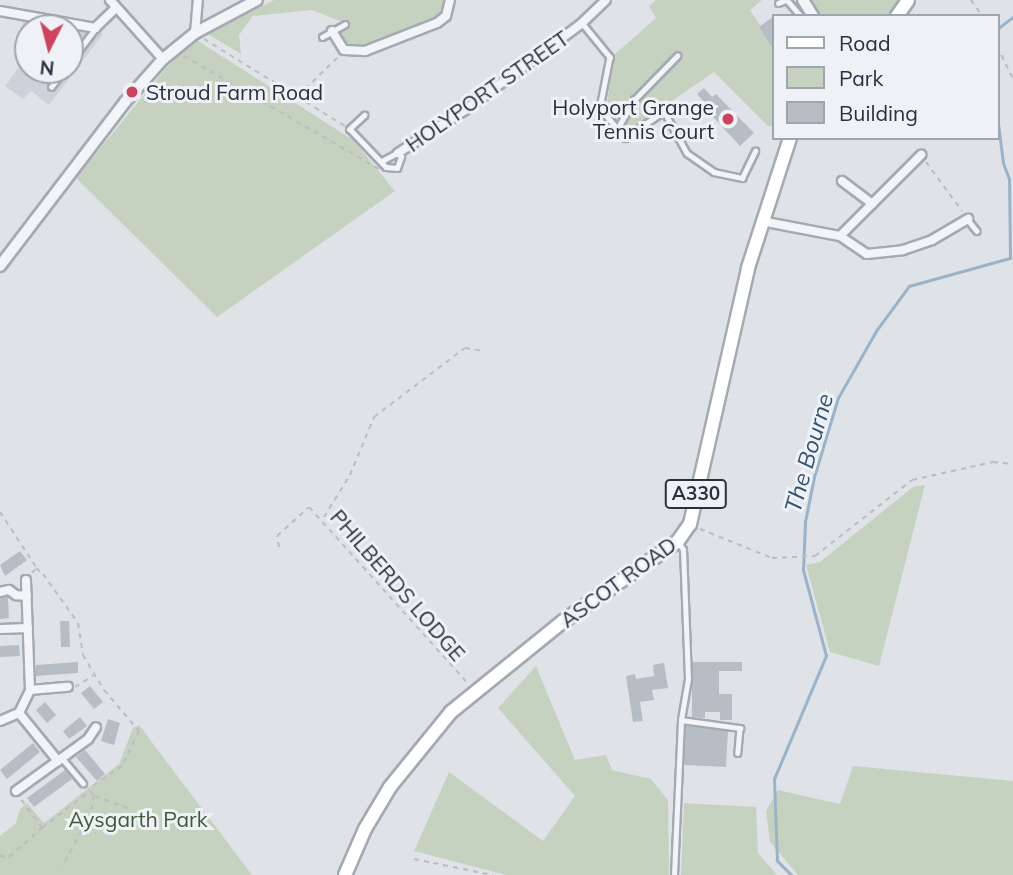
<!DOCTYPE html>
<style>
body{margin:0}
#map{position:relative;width:1013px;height:875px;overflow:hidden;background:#dfe3e8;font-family:Mulish,sans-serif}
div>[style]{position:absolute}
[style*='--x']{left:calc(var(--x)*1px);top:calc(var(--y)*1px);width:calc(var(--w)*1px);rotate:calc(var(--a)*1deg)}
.built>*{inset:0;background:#cdd2da}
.green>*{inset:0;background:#c6d2c0}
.stream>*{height:2.5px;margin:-1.25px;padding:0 1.25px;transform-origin:1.25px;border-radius:1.25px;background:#9ab3c8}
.building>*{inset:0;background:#b6bdc5}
.path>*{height:2px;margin-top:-1px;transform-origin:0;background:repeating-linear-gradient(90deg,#b9bec3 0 5px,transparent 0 10px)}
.roads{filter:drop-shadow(2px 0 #a4aab2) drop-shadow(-2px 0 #a4aab2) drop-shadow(0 2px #a4aab2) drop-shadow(0 -2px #a4aab2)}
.service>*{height:4.5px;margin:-2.25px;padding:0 2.25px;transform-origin:2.25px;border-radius:2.25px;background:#f2f4f7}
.minor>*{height:8px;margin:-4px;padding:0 4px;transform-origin:4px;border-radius:4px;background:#f2f4f7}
.tertiary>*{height:10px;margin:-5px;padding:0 5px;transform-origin:5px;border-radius:5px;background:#f2f4f7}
.primary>*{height:12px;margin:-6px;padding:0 6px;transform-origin:6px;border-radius:6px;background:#fff}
.dots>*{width:19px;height:19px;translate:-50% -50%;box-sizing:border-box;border:4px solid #eef2f6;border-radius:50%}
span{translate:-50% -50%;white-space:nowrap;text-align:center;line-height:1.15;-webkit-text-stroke:6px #eef2f6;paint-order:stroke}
.shield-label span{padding:2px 5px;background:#eef2f6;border:2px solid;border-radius:5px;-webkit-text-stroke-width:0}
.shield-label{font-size:19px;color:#28323f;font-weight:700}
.street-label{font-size:21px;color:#28323f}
.poi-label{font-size:21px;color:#28323f}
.left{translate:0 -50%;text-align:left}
.right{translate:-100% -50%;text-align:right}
.park-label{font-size:21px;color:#3e5b35}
.water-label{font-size:23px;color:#325273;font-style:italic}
.legend{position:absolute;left:772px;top:14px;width:228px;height:126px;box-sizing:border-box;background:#eef2f6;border:2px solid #9fa5ad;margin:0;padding:9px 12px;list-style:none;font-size:21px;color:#28323f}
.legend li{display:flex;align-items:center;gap:14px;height:35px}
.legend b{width:35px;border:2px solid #9fa5ad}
.north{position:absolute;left:14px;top:14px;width:70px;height:70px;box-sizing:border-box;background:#eef2f6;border:2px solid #9fa5ad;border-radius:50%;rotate:186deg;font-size:19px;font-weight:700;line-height:28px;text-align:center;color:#28323f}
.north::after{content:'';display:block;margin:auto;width:24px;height:32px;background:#cd445f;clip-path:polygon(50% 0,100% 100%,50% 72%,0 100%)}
</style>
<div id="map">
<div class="built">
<div style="clip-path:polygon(23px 20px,68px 28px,28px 28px,28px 70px,70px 70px,70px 28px,103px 34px,49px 105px,31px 91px,23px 99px,5px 86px,20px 66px)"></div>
</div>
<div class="green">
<div style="clip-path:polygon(274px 0,450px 0,446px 16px,365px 51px,344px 50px,332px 31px,345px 23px,312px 10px,253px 16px,239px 35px,241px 54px,208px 34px)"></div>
<div style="clip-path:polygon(656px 0,762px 0,750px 10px,773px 44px,773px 126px,768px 126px,714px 72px,626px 133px,606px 109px,614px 55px,656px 18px,649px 6px)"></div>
<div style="clip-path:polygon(808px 0,901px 0,891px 16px,817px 16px)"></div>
<div style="clip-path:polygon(195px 39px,353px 140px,395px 191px,217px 317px,76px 178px,166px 68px)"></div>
<div style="clip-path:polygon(925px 485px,879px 666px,830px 652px,806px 565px,820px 562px,913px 487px)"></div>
<div style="clip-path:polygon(536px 666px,575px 760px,606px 755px,612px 770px,651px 779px,668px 800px,669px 875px,506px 875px,414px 851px,449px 772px,543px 841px,575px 796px,498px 708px)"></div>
<div style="clip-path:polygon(139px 725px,252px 875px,0 875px,0 836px,16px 823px,20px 809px,27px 803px,44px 823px,119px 764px,133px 728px)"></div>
<div style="clip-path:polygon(853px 766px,1013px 781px,1013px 875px,798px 875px,770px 842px,766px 811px,778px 790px,840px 804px)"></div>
<div style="clip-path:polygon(684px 803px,756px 807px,758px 853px,777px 875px,681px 875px)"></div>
</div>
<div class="stream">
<div style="--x:997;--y:29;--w:20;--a:-37"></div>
<div style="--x:791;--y:875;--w:20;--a:-135"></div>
<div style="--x:777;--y:861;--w:82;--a:-92.1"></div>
<div style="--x:774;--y:779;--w:134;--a:-67.1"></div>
<div style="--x:826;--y:656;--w:89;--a:-105"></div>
<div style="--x:803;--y:570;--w:48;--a:-87.6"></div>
<div style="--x:805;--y:522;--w:46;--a:-78.7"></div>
<div style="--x:814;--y:477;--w:83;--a:-73.1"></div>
<div style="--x:838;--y:398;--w:77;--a:-60.4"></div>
<div style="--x:876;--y:331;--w:56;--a:-53.7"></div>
<div style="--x:909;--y:286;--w:105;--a:-15.5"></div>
<div style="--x:1010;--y:258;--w:79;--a:-90.7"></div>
<div style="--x:1009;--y:179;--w:17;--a:-111"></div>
<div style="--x:1003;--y:163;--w:47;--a:-97.3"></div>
</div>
<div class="building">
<div style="clip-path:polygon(773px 17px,773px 49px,759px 27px)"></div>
<div style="clip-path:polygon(704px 88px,712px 97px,716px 94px,754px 133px,740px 146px,702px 105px,704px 102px,697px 94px)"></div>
<div style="clip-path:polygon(20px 551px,27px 560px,5px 576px,0 565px)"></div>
<div style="clip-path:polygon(8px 597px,9px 618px,0 619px,0 598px)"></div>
<div style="clip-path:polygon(60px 621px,69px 621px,70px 647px,61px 647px)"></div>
<div style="clip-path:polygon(19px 645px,20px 656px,0 657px,0 646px)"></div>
<div style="clip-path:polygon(78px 662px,78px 673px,36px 676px,36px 665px)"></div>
<div style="clip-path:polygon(692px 662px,742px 662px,742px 671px,719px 671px,719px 694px,732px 694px,732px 720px,720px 720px,720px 712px,705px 712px,705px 718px,692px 717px)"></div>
<div style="clip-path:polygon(664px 663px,668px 688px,652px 690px,654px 700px,640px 702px,643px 721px,633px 722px,626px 676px,635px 674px,636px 679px,654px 676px,653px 665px)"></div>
<div style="clip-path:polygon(90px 686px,103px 702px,94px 709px,81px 693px)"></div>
<div style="clip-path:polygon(45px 702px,56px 715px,47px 723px,36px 710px)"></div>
<div style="clip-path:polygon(80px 717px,87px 726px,69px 739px,63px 731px)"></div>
<div style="clip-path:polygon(108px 719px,120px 723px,114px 745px,101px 741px)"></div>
<div style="clip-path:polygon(686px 726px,728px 731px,726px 767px,684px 765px)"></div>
<div style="clip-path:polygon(33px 743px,40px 752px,7px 779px,0 770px)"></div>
<div style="clip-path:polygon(85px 750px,105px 774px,97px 781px,76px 757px)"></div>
<div style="clip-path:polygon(65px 770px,72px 779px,34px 807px,27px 798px)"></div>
</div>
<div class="path">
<div style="--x:971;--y:0;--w:19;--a:55"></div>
<div style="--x:204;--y:39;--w:166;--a:31.7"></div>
<div style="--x:997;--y:46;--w:37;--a:64"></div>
<div style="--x:184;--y:56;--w:228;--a:30.1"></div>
<div style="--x:298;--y:96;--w:57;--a:-44.3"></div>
<div style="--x:926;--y:162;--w:61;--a:53.7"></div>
<div style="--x:0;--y:512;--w:66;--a:56.8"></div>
<div style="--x:324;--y:517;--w:49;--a:-58.2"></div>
<div style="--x:350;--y:475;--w:63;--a:-67.5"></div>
<div style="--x:374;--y:417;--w:114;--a:-37.2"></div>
<div style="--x:465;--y:348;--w:20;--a:9"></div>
<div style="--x:700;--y:529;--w:78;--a:21.9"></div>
<div style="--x:772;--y:558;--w:43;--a:-2.7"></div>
<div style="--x:815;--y:556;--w:123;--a:-38.1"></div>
<div style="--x:912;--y:480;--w:83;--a:-12.5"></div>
<div style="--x:993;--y:462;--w:20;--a:6"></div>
<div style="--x:279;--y:547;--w:11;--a:-100"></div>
<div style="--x:277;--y:536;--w:43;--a:-42.2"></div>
<div style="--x:309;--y:507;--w:239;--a:48"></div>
<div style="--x:32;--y:573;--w:6;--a:-51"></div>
<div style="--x:36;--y:568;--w:9;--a:41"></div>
<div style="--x:43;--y:574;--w:60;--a:54.5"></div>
<div style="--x:78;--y:623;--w:32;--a:81"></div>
<div style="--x:83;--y:655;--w:41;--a:59"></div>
<div style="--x:104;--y:690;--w:54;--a:49.5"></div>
<div style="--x:139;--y:731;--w:39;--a:116"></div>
<div style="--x:122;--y:766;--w:41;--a:145.9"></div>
<div style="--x:75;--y:687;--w:22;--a:-32"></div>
<div style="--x:95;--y:796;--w:40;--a:20.2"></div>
<div style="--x:42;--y:828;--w:61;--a:-37.6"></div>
<div style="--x:90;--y:791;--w:6;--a:45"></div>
<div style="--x:94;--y:795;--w:18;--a:99"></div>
<div style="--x:91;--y:813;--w:61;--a:118.2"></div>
<div style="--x:0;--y:856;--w:9;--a:6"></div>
<div style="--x:9;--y:857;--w:44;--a:-41.3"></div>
<div style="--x:42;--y:828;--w:37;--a:-126"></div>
<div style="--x:414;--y:859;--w:80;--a:11.6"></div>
</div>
<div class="roads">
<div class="service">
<div style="--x:787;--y:0;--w:20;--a:49"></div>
<div style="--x:778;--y:3;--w:9;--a:-21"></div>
<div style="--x:583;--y:24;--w:43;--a:50.7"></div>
<div style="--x:610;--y:57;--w:52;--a:101.1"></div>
<div style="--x:600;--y:108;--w:39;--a:50"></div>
<div style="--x:625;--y:138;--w:47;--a:-34.7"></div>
<div style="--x:664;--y:111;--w:48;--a:61.3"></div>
<div style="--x:687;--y:153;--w:33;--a:35"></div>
<div style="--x:714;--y:172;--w:29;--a:12"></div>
<div style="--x:742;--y:178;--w:30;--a:-64"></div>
<div style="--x:322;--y:37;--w:26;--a:-29"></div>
<div style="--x:70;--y:62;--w:41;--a:-52.9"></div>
<div style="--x:51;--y:87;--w:21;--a:-53"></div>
<div style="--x:365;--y:115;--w:21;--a:137"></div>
<div style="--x:350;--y:129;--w:52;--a:46.5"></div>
<div style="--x:386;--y:167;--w:11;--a:5"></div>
<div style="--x:397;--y:168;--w:12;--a:-70"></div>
<div style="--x:401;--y:157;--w:5;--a:-127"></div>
<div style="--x:398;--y:153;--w:17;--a:152"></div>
<div style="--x:617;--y:129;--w:34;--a:-60"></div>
<div style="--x:634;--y:100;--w:62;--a:-45.7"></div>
<div style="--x:968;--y:220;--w:14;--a:51"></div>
<div style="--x:681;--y:720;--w:60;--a:7.7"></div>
<div style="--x:740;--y:728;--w:25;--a:95"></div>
<div style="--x:62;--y:758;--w:33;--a:50"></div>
<div style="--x:674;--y:875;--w:155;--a:-87.4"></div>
<div style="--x:681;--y:720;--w:42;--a:-80.3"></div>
<div style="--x:688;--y:679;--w:129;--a:-92.2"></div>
<div style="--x:683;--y:550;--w:9;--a:-122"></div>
</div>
<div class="minor">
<div style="--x:110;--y:0;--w:79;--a:48.1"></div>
<div style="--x:0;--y:11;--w:97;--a:10.1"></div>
<div style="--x:95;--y:28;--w:29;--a:-44"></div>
<div style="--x:332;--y:31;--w:22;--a:58"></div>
<div style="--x:344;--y:50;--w:21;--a:3"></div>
<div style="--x:365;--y:51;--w:77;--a:-21.3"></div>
<div style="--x:437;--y:23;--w:11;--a:-38"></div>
<div style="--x:446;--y:16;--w:16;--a:-76"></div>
<div style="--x:195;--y:33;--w:33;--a:-85"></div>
<div style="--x:398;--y:153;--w:80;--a:-32.7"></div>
<div style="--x:465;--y:110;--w:146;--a:-36.6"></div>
<div style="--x:582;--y:23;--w:33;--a:-44"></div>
<div style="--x:842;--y:181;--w:38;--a:37"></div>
<div style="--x:761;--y:221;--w:80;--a:10.8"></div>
<div style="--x:840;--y:236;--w:32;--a:34"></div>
<div style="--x:867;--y:254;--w:36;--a:-6"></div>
<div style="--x:903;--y:250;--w:31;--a:-19"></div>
<div style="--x:932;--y:240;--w:42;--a:-30.3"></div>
<div style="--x:840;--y:236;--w:115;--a:-45"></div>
<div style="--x:0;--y:592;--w:9;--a:-13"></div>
<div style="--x:9;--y:590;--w:9;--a:36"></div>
<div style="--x:16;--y:595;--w:11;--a:5"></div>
<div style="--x:0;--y:629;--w:28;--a:-2"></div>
<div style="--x:30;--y:690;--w:38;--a:-5"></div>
<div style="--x:19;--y:713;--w:62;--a:50.9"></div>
<div style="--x:0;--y:721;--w:21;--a:-23"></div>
<div style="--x:19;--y:713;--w:25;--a:-64"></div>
<div style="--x:30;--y:690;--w:110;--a:-92.1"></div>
<div style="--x:16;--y:791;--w:89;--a:-35.8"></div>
<div style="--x:88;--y:739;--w:14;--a:-56"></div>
</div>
<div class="tertiary">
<div style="--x:803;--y:0;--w:19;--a:58"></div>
<div style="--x:0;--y:266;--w:206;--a:-52.7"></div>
<div style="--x:125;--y:102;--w:57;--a:-48.5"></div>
<div style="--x:163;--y:59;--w:41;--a:-39.1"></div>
<div style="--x:195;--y:33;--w:70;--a:-28"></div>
</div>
<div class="primary">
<div style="--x:897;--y:16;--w:19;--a:-55"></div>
<div style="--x:345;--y:875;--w:50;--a:-66.5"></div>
<div style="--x:365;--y:829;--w:49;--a:-59.2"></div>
<div style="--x:390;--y:787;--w:97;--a:-50.9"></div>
<div style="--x:451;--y:712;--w:143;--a:-39"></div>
<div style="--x:562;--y:622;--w:141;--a:-34.9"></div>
<div style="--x:678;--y:541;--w:21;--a:-55"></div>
<div style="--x:690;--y:524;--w:262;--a:-77.2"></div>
<div style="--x:748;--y:268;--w:137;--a:-72.1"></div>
</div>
</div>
<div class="dots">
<div style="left:132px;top:92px;background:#cd445f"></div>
<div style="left:728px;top:119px;background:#cd445f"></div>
</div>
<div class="shield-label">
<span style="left:696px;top:494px">A330</span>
</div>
<div class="street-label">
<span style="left:487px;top:91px;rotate:-35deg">HOLYPORT STREET</span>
<span style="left:618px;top:582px;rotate:-36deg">ASCOT ROAD</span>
<span style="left:398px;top:585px;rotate:49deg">PHILBERDS LODGE</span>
</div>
<div class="poi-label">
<span class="left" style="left:146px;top:92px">Stroud Farm Road</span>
<span class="right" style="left:714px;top:119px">Holyport Grange<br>Tennis Court</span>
</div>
<div class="park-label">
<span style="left:138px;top:819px">Aysgarth Park</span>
</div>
<div class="water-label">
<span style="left:809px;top:453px;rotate:-74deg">The Bourne</span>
</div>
<ul class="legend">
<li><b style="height:9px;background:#fff"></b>Road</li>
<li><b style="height:19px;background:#c6d2c0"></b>Park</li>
<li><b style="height:19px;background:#b6bdc5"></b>Building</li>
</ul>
<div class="north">N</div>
</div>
